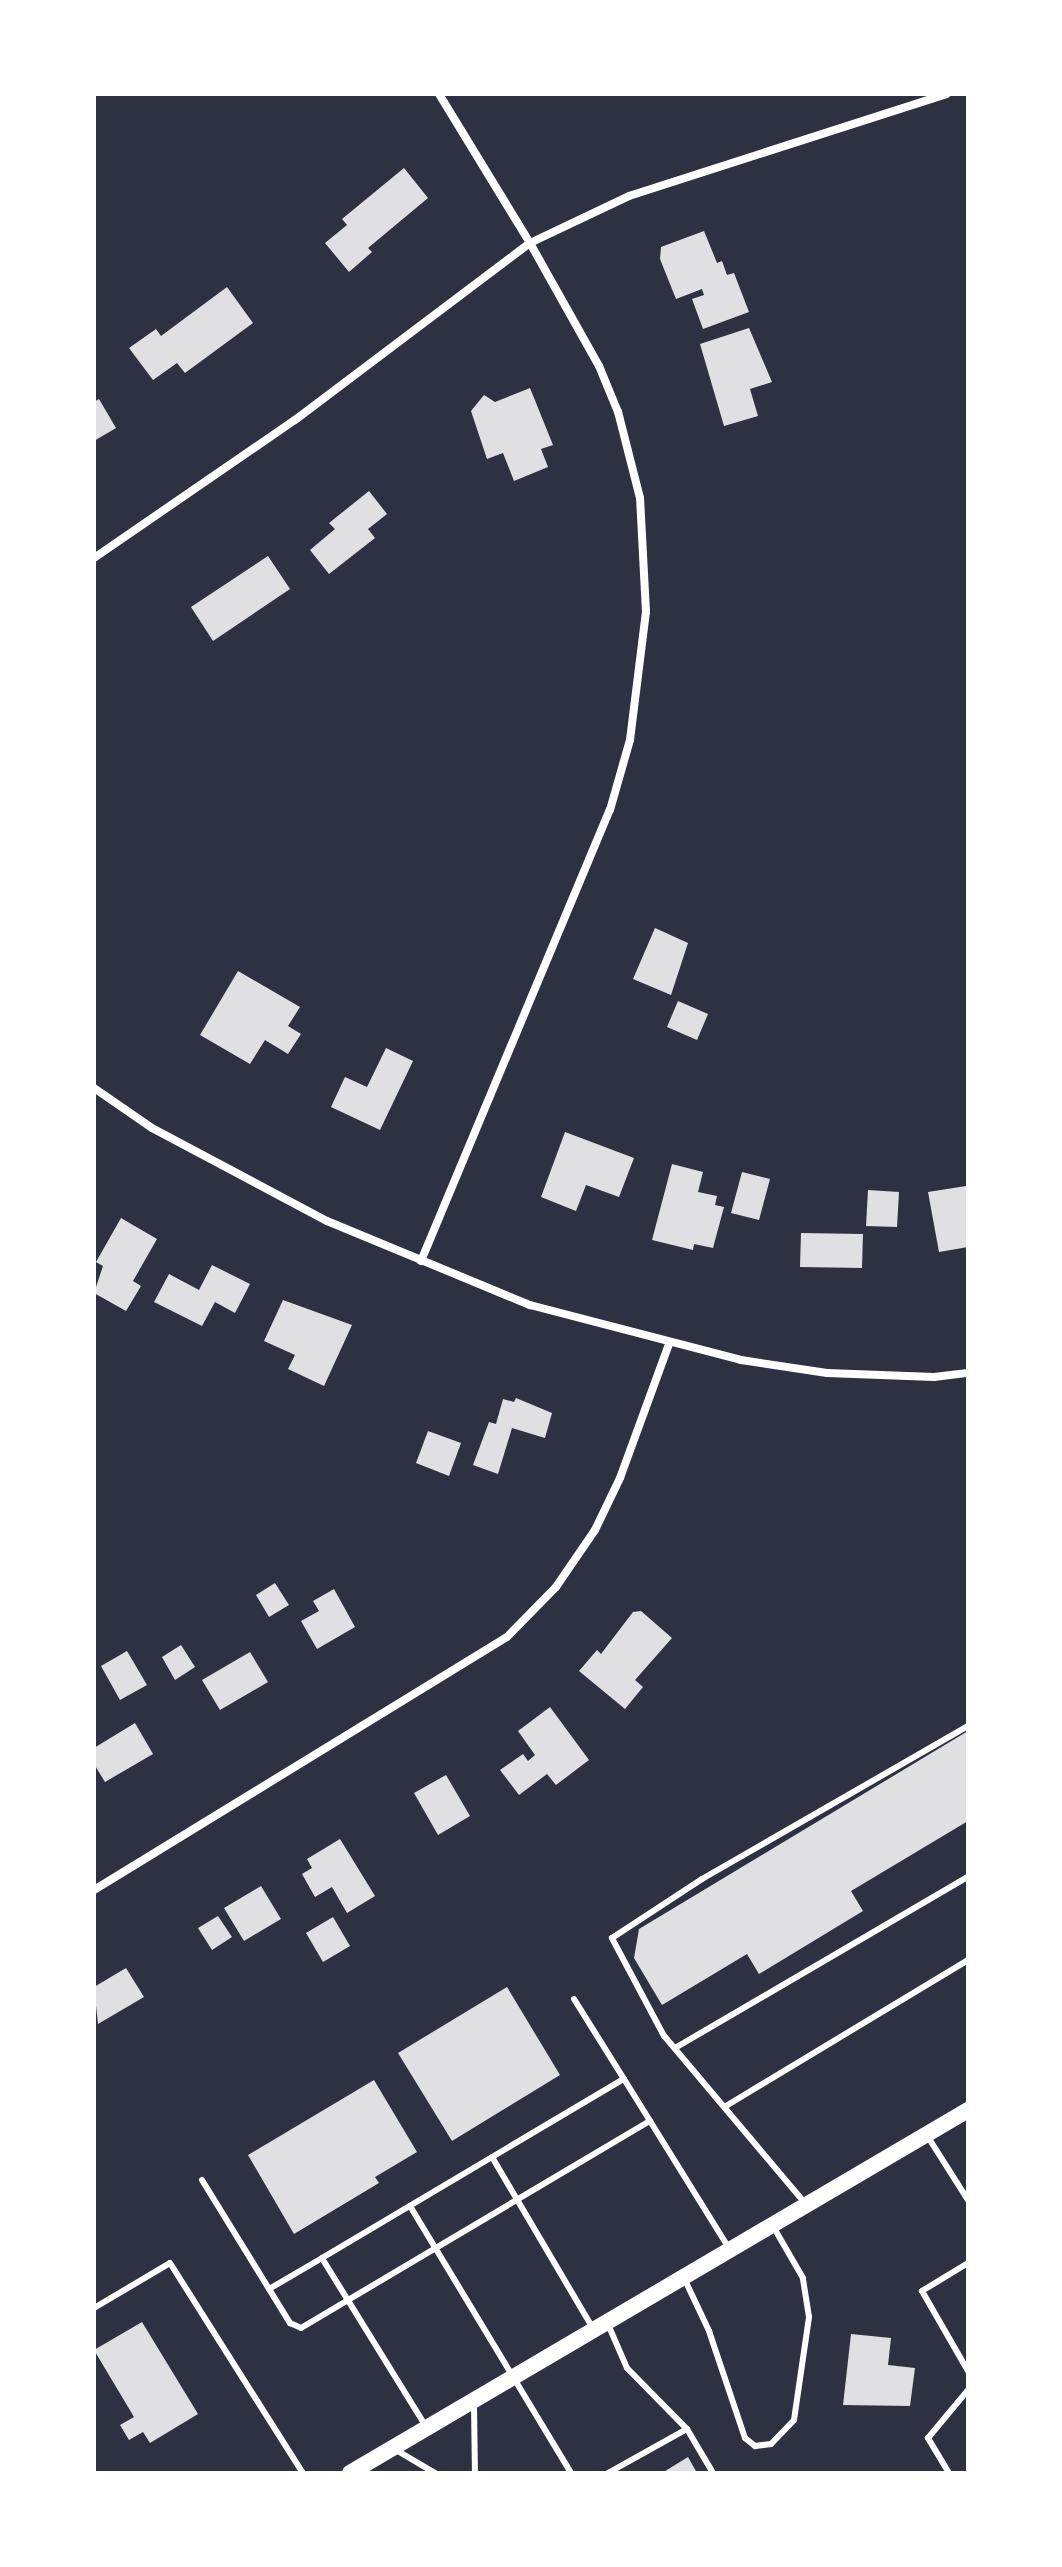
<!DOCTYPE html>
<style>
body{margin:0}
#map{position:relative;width:1062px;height:2567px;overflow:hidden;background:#2d3142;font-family:"Varela Round",sans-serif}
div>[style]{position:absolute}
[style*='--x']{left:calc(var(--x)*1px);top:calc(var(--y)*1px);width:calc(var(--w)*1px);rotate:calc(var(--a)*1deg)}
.building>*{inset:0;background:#e0e0e3}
.service>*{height:6px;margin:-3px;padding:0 3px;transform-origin:3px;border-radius:3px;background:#fff}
.minor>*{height:8px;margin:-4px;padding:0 4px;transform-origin:4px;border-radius:4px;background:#fff}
.secondary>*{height:16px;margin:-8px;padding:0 8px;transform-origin:8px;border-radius:8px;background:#fff}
span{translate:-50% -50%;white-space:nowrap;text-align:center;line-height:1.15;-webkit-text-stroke:6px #fff;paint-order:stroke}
.frame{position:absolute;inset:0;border:96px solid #fff;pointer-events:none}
</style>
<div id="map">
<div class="building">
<div style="clip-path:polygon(404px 168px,428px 198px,368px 248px,372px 252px,349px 272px,325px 243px,347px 225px,342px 219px)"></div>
<div style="clip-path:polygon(704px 231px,717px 263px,722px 261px,727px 275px,734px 273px,749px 312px,703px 329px,692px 299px,704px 295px,702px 289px,676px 299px,660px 259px,661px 247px)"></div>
<div style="clip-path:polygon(227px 287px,253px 323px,185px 373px,177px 363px,153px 380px,129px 348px,156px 329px,161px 336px)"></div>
<div style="clip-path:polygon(749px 328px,772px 382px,750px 389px,758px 416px,724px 426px,700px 344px)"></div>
<div style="clip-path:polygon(530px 388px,553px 445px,541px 449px,548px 467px,514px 481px,503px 453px,487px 459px,471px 411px,484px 395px,495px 402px)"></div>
<div style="clip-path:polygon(99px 399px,116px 428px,94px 441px,94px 402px)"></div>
<div style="clip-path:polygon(369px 491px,387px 514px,368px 529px,375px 538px,329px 574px,310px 550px,335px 529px,329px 523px)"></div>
<div style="clip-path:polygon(268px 556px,290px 589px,213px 641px,191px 607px)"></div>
<div style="clip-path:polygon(655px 928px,688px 943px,671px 995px,633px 979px)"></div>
<div style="clip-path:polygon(238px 971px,300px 1007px,288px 1026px,301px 1034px,288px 1054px,265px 1040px,250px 1064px,200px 1035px)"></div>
<div style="clip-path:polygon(678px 1001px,708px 1014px,697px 1040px,667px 1027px)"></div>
<div style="clip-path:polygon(386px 1048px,413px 1061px,380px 1130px,331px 1107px,345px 1077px,367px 1087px)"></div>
<div style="clip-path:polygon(565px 1132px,634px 1158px,619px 1197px,586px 1185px,576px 1211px,541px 1197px)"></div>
<div style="clip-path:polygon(672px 1164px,703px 1172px,698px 1192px,717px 1196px,715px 1205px,724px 1207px,713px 1248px,694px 1244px,693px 1250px,652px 1240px)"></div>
<div style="clip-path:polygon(742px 1172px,770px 1179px,759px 1220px,731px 1213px)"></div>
<div style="clip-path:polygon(966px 1186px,968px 1247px,939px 1252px,928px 1192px)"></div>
<div style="clip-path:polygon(868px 1190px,899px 1192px,897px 1227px,866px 1226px)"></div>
<div style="clip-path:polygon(121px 1218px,157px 1239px,133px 1281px,141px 1286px,126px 1311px,94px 1293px,103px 1266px,96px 1262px)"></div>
<div style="clip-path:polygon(801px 1233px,863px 1234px,862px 1268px,800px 1267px)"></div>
<div style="clip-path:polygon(212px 1265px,250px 1284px,235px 1313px,215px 1302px,202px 1326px,154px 1302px,169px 1274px,199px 1290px)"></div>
<div style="clip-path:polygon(283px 1300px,352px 1325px,324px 1386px,288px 1369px,295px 1355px,264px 1341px)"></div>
<div style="clip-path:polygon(516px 1398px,552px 1413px,545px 1438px,512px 1428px,498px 1474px,473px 1465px,489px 1422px,496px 1424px,503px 1399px,514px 1402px)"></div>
<div style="clip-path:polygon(428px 1431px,461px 1443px,449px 1476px,416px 1463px)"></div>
<div style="clip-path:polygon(275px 1583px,289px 1605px,269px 1617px,256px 1595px)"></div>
<div style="clip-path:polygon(334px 1589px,355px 1627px,317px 1649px,301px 1621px,319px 1611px,313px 1601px)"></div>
<div style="clip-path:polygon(641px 1611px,672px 1638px,635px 1680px,643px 1687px,625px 1709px,579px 1671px,597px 1650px,601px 1654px,633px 1612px)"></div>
<div style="clip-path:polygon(181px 1645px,195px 1667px,175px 1680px,162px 1657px)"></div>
<div style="clip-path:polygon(127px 1651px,147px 1685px,120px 1700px,101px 1666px)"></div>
<div style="clip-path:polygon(250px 1652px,268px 1682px,220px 1710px,202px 1680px)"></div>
<div style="clip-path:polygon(550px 1707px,589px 1760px,556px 1785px,547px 1774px,519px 1795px,500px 1770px,523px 1754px,528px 1761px,535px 1755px,518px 1731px)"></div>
<div style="clip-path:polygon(135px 1723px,153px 1754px,105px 1782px,94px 1764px,94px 1748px)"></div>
<div style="clip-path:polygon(968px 1731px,968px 1821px,851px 1891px,863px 1911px,759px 1974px,747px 1954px,662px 2005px,634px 1958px,639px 1929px)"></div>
<div style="clip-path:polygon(446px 1775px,470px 1816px,438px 1835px,414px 1793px)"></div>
<div style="clip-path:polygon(340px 1839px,375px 1896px,347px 1913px,332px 1887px,315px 1897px,302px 1874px,312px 1868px,307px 1859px)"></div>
<div style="clip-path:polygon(261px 1886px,281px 1919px,244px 1941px,224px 1908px)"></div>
<div style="clip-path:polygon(218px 1916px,232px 1937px,212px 1950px,198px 1928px)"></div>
<div style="clip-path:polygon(333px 1917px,350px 1946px,323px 1962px,306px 1933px)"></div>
<div style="clip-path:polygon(126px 1968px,144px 1997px,98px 2024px,94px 1987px)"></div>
<div style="clip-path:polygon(507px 1987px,560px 2075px,452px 2141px,398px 2053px)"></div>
<div style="clip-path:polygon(374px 2080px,417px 2152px,375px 2177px,379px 2183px,294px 2234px,248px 2155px)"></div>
<div style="clip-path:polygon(142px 2322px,198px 2414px,150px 2443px,143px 2432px,129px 2440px,120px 2425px,134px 2417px,94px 2350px)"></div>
<div style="clip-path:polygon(851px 2334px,891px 2338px,888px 2365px,915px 2368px,910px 2406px,843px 2405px)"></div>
<div style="clip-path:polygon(688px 2457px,697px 2473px,662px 2473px)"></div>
</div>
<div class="service">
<div style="--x:574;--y:1999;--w:94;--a:58"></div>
<div style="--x:675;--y:2048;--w:339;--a:-30.3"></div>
<div style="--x:726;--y:2106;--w:283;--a:-31.1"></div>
<div style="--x:928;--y:2137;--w:75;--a:57.6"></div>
<div style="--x:492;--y:2157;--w:197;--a:59.5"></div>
<div style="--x:202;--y:2180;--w:168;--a:58.4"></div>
<div style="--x:290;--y:2323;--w:12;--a:24"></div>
<div style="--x:301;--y:2328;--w:406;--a:-30.7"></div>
<div style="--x:804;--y:2202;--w:217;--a:-130.1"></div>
<div style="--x:664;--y:2036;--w:111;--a:-118"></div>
<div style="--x:612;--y:1938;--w:108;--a:-33.2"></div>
<div style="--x:702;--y:1879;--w:307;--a:-29.9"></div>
<div style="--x:410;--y:2206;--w:312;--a:58.9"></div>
<div style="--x:968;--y:2263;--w:54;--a:148.7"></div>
<div style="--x:922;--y:2291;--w:92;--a:60.1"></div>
<div style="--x:684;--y:2278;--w:59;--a:64.7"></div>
<div style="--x:709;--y:2331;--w:113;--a:71.4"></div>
<div style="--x:745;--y:2438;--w:13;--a:39"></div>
<div style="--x:755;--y:2446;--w:16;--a:-7"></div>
<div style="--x:771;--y:2444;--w:33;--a:-46"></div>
<div style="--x:794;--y:2420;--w:104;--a:-81.7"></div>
<div style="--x:809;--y:2317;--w:39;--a:-99"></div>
<div style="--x:803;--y:2278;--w:58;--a:-120.1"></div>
<div style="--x:269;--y:2289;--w:61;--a:-30.3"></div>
<div style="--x:94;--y:2308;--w:88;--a:-30.6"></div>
<div style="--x:170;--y:2263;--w:249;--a:57.7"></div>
<div style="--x:607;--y:2322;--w:50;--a:66.5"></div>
<div style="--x:627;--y:2368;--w:86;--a:45.5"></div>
<div style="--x:687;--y:2429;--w:51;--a:59.4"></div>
<div style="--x:474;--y:2405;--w:68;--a:89.2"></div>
<div style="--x:425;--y:2425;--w:196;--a:-121.7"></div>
<div style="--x:322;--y:2258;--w:351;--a:-30.7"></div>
<div style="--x:624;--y:2079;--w:198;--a:58.2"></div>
<div style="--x:396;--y:2450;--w:45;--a:30.5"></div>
<div style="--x:608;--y:2473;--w:90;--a:-29.1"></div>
<div style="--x:949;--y:2473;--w:41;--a:-121"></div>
<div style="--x:928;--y:2438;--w:62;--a:-50.2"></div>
</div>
<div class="minor">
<div style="--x:94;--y:558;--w:244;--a:-34.5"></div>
<div style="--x:295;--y:420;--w:294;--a:-37"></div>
<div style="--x:530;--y:243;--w:110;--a:-25.4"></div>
<div style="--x:629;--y:196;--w:334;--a:-17.8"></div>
<div style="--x:94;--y:1088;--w:70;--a:34.6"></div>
<div style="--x:152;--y:1128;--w:198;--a:28"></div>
<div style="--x:327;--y:1221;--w:220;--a:22.5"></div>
<div style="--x:530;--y:1305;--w:218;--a:14.6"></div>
<div style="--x:741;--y:1360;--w:87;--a:8.6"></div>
<div style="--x:827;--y:1373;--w:107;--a:2.1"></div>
<div style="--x:934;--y:1377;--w:34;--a:-7"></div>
<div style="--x:421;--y:1261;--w:489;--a:-67.3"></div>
<div style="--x:610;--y:810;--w:73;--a:-74.1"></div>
<div style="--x:630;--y:740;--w:129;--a:-82.9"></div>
<div style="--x:646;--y:612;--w:114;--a:-93"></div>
<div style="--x:640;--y:498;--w:89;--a:-104.3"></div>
<div style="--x:618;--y:412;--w:50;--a:-112.4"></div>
<div style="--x:599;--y:366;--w:141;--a:-119.3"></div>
<div style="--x:530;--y:243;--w:175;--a:-121.4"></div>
<div style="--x:94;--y:1890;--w:484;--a:-31.5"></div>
<div style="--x:507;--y:1637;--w:70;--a:-45.6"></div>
<div style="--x:556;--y:1587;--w:69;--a:-55.6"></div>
<div style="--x:595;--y:1530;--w:58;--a:-64.3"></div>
<div style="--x:620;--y:1478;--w:143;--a:-69.9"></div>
</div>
<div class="secondary">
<div style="--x:350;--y:2473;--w:717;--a:-30.43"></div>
</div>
<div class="frame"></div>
</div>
